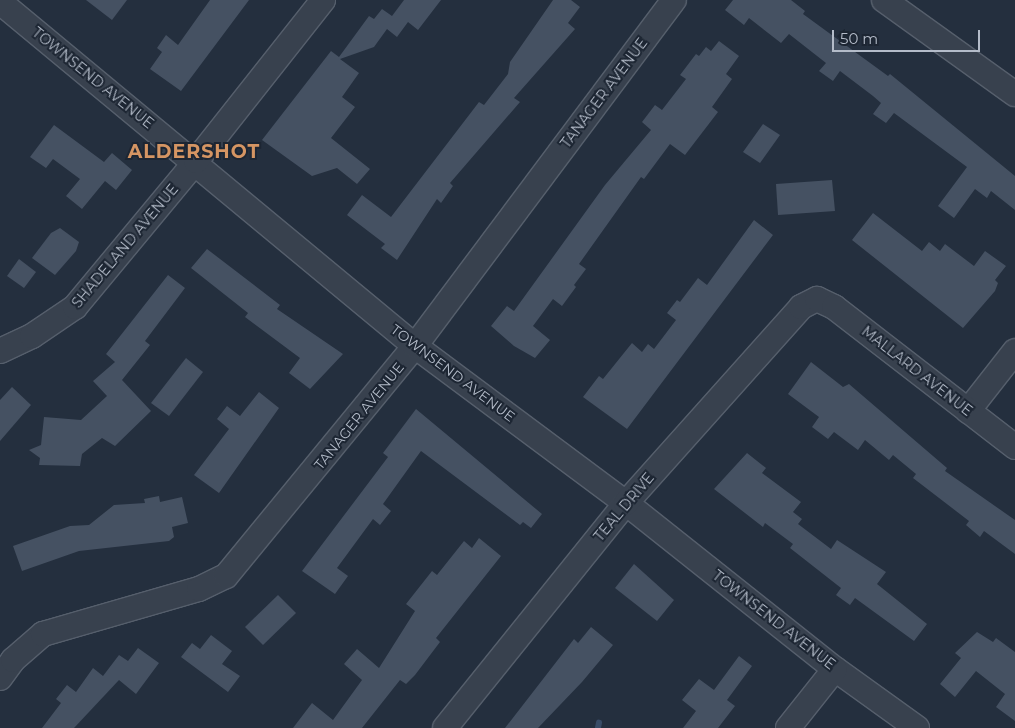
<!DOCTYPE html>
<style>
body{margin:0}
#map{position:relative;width:1015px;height:728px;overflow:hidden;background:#242f3e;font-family:Montserrat,sans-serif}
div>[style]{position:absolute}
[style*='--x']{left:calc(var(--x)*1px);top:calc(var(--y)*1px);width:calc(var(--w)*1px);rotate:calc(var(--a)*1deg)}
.stream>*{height:5.5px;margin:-2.75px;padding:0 2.75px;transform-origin:2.75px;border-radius:2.75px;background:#394c67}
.building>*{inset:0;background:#455162}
.roads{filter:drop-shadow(1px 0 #565f6c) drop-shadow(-1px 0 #565f6c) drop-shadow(0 1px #565f6c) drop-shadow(0 -1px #565f6c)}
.minor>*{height:24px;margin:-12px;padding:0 12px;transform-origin:12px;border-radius:12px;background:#38414e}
span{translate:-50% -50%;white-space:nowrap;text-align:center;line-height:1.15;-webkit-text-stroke:4px #1d2633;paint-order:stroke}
.street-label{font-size:14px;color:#b4bcc9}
.district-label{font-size:19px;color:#d59563;font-weight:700;letter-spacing:1px}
.scale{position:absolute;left:832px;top:30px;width:148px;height:22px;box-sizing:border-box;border:2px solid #b4bcc9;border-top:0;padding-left:6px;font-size:15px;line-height:18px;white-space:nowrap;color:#b4bcc9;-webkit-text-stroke:4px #1d2633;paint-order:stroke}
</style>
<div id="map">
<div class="stream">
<div style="--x:598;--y:728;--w:5;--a:-79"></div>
</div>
<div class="building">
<div style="clip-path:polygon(86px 0,127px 0,112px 20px)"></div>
<div style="clip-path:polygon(210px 0,249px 0,181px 91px,150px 69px,162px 52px,157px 48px,166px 35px,178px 45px)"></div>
<div style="clip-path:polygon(404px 0,441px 0,418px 30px,408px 22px,397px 37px,387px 29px,374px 47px,340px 59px,359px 73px,342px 97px,355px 107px,331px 138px,370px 169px,357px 184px,337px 168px,312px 176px,262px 140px,331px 51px,339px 57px,369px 16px,374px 19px,382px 9px,392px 16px)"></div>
<div style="clip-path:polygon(553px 0,571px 0,580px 7px,568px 23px,575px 29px,514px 98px,520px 102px,450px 183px,453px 186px,441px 203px,437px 199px,397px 260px,381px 248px,385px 244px,347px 215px,362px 195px,391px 217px,479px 102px,484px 105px,508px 74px,510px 62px)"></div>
<div style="clip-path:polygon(733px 0,791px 0,805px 11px,803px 14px,888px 76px,890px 74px,1015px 176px,1015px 210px,991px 191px,987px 198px,975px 189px,954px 218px,938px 206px,967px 167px,894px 113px,886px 123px,873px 114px,881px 103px,873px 96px,840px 71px,833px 81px,819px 71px,826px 63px,789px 34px,781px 43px,749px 18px,744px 25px,725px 10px)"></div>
<div style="clip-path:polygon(719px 41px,739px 56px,726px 74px,732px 79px,712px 107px,718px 112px,685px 155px,670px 144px,644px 179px,641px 177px,579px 264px,586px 269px,574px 285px,576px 287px,562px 306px,553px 299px,533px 326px,550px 340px,535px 358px,514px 346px,491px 326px,507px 306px,514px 311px,605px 185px,651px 130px,642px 122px,655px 105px,662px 110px,686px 79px,680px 75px,696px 54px,699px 56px,706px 47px,711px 51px)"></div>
<div style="clip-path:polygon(763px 124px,780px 135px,760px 163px,743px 152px)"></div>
<div style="clip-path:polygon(54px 125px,104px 162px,112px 153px,132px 170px,116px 190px,105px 181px,82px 209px,66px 196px,80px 179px,53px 159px,46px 168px,30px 157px)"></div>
<div style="clip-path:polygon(832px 180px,835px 211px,778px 215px,776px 184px)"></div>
<div style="clip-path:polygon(873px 213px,922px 251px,929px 242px,940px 251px,945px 244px,974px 266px,985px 251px,1006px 266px,995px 280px,998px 283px,995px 291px,963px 328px,852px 240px)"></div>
<div style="clip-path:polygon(754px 220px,773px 235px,627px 429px,583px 397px,599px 376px,603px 379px,632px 343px,642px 352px,648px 344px,654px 349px,676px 320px,667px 313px,677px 300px,680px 302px,698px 278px,707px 285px)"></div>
<div style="clip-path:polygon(60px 228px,79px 242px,76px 251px,55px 275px,32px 258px,51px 233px)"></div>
<div style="clip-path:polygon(207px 249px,280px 305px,277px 309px,343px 354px,310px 389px,289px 373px,300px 358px,245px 317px,248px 313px,191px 268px)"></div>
<div style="clip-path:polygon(19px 259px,36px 272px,24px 288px,7px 276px)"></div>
<div style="clip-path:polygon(168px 275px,185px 288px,145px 341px,150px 345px,122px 380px,151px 411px,115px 446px,102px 438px,82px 454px,80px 466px,39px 465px,40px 458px,29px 450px,41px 445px,44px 417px,81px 420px,107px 396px,93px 381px,115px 362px,106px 354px)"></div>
<div style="clip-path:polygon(186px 358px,203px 372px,169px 416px,151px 403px)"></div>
<div style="clip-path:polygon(811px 362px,843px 387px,849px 384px,947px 468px,945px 471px,1015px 520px,1015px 554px,984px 531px,980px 537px,966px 525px,969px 521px,913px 478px,916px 474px,893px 455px,889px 460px,865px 440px,858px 450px,834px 432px,828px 439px,812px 427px,819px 417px,788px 394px)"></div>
<div style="clip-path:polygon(12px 387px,31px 405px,0 441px,0 400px)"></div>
<div style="clip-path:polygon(259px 392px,279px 408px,219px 493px,194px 475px,229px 429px,217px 419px,227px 406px,240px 416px)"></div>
<div style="clip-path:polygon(416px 409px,542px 514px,531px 528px,523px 522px,520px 525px,421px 451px,383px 504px,391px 511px,380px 525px,373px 519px,337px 568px,348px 576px,335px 594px,302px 571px,388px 457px,383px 453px)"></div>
<div style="clip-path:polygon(747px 453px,766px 468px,762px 473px,801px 502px,793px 512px,802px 519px,798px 524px,831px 549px,837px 540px,886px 572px,877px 584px,927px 624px,914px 641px,855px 598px,850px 605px,836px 595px,841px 588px,790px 548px,793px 544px,765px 523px,763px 527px,714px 489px)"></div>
<div style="clip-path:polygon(159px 496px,160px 502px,182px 497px,188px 523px,172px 527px,174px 537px,169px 541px,79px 551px,22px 571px,13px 546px,70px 526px,89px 525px,114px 505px,145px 503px,144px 499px)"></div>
<div style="clip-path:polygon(479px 538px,501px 556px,436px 638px,440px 642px,415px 675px,406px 684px,400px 680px,362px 728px,293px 728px,312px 703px,333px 720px,362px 680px,344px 664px,357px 649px,379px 668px,415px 611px,406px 604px,432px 571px,437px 575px,464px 541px,472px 548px)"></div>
<div style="clip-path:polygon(634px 564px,674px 600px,657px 621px,615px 588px)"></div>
<div style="clip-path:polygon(278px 595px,296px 613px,263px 645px,245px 627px)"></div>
<div style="clip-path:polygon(591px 627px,613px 645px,582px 682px,538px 728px,505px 728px,574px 639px,578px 643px)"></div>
<div style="clip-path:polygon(977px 632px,993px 642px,996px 638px,1015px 652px,1015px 721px,996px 707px,1005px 694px,976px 671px,955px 697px,940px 684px,961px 658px,955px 653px)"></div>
<div style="clip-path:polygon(211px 635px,232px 651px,222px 664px,240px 676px,228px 692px,181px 657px,192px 643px,200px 649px)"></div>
<div style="clip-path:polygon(138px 648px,159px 663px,136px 694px,119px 680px,74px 728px,42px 728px,61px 703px,56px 699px,67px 685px,76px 692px,93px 668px,103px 676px,119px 655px,128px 661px)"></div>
<div style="clip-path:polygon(739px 656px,752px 666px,727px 700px,735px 706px,718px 728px,683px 728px,696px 711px,682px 700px,699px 679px,714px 690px)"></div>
</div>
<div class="roads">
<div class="minor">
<div style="--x:884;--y:0;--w:161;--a:35.7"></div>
<div style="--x:0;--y:2;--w:539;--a:39.66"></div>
<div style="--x:415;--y:346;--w:263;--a:36.7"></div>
<div style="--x:626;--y:503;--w:267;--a:38.5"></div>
<div style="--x:835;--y:669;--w:101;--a:35.7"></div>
<div style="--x:0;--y:351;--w:35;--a:-25"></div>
<div style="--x:32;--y:336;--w:52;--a:-34"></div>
<div style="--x:75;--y:307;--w:190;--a:-50.3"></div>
<div style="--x:196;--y:161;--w:205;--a:-51.7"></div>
<div style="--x:968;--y:411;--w:76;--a:-51.9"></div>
<div style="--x:0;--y:678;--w:22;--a:-54"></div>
<div style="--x:13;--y:660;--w:40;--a:-41"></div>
<div style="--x:43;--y:634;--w:162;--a:-16.1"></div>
<div style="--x:199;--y:589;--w:30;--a:-26"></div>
<div style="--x:226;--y:576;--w:298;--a:-50.6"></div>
<div style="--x:415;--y:346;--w:432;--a:-53.2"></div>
<div style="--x:445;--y:728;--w:289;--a:-51.2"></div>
<div style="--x:626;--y:503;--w:263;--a:-48.2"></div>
<div style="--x:801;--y:307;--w:18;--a:-27"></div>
<div style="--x:817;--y:299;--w:19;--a:25"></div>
<div style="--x:834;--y:307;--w:229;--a:37.7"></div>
<div style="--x:788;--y:728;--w:75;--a:-51.5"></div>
</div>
</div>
<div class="street-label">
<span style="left:93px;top:78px;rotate:39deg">TOWNSEND AVENUE</span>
<span style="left:604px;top:93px;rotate:-53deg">TANAGER AVENUE</span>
<span style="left:125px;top:246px;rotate:-50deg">SHADELAND AVENUE</span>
<span style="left:917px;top:371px;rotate:38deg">MALLARD AVENUE</span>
<span style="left:453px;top:373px;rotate:37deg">TOWNSEND AVENUE</span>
<span style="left:359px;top:416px;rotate:-51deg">TANAGER AVENUE</span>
<span style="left:624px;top:507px;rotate:-50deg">TEAL DRIVE</span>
<span style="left:774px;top:620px;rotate:38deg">TOWNSEND AVENUE</span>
</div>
<div class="district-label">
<span style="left:194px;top:152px">ALDERSHOT</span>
</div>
<div class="scale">50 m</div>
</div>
